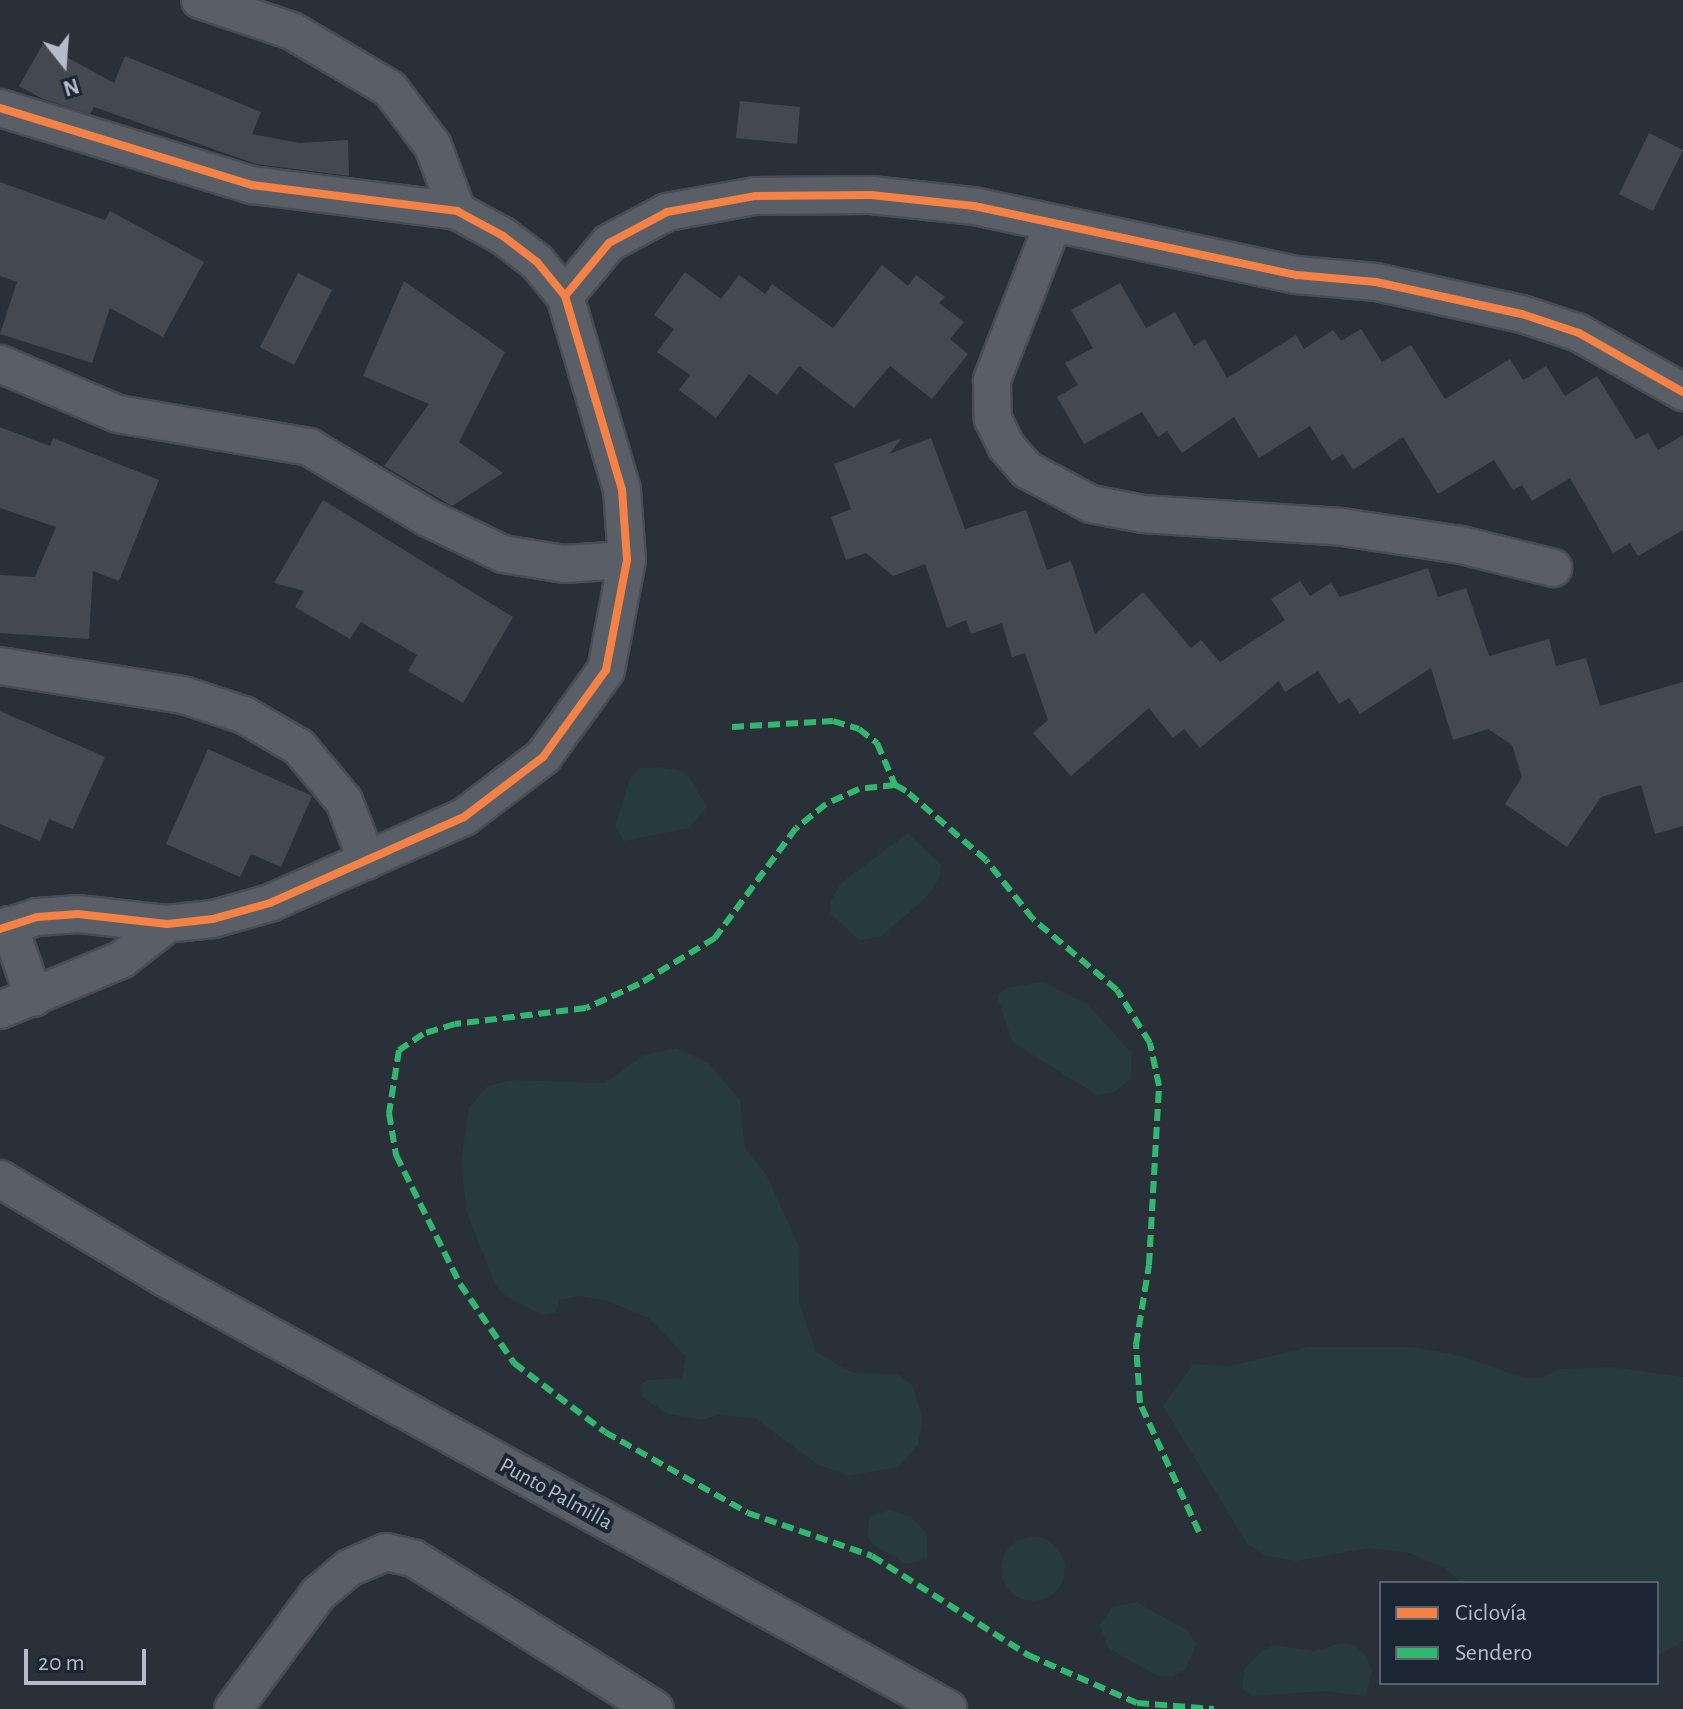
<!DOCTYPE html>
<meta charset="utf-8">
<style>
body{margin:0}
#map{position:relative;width:1683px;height:1709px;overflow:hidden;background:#2a3038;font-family:"Alegreya Sans",sans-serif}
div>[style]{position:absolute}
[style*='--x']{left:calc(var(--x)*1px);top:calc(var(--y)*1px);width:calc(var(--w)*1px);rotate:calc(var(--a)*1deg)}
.green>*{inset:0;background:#273a3e}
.round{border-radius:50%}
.building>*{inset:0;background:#444950}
.roads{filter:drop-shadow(2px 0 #484c53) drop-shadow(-2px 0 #484c53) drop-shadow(0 2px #484c53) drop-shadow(0 -2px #484c53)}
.street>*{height:36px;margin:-18px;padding:0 18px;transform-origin:18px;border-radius:18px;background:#5a5e66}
.quiet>*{height:6px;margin-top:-3px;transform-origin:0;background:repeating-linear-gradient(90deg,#33b770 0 12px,transparent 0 18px)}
.cycleway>*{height:8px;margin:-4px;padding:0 4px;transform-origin:4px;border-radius:4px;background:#f48246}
span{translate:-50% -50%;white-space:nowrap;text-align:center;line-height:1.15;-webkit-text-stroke:8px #1d2633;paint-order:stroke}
.street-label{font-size:22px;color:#b4bcc9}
.legend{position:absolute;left:1379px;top:1581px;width:280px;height:104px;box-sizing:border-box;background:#1d2633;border:2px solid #59626f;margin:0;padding:10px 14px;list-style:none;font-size:24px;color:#b4bcc9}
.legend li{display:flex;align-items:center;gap:16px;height:40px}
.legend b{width:40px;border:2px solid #59626f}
.north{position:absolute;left:24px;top:24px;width:80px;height:80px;-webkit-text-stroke:6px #1d2633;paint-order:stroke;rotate:163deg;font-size:22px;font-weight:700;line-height:32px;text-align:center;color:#b4bcc9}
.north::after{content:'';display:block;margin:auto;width:28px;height:36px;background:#b4bcc9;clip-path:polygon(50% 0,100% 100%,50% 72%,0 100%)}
.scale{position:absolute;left:24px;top:1649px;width:122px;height:36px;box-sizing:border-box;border:4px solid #b4bcc9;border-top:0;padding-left:10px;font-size:24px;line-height:28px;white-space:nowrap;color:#b4bcc9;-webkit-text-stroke:6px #1d2633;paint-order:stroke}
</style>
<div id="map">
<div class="green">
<div style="clip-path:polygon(660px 767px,686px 772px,707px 807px,689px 828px,624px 841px,615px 827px,630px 778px,640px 768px)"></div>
<div style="clip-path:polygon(908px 833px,941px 865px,939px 878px,926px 898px,880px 937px,859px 940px,831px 914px,831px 901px,841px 883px)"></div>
<div style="clip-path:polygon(1042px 982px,1088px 1005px,1131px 1052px,1131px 1078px,1115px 1092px,1097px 1095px,1012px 1042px,997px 995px,1006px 988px)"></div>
<div style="clip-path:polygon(677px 1048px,708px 1063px,740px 1100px,745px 1148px,767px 1176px,800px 1249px,799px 1302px,816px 1352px,853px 1373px,898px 1374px,913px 1386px,923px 1421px,918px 1445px,898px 1467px,847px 1476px,817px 1464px,756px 1419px,719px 1415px,701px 1420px,667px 1413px,643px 1398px,640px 1385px,647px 1380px,682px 1378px,686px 1357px,649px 1318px,605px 1300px,579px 1296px,560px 1300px,555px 1313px,542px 1315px,503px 1294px,495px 1284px,466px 1210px,461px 1160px,469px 1108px,488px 1086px,512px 1080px,605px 1083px,644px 1055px)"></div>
<div style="clip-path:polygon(1309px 1347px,1413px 1347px,1461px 1356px,1524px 1378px,1542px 1378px,1560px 1369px,1612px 1367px,1683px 1377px,1683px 1641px,1657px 1656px,1657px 1583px,1462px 1583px,1445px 1568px,1410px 1553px,1368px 1548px,1296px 1561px,1267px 1556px,1248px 1545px,1163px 1406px,1193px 1364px,1230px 1366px)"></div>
<div style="clip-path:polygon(890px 1510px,911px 1517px,927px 1534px,927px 1559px,907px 1564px,873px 1545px,868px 1537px,869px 1517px)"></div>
<div class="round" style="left:1001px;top:1537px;width:64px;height:64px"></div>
<div style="clip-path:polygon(1137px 1602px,1188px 1631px,1196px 1644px,1186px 1669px,1171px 1677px,1158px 1676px,1108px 1648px,1100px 1625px,1112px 1607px)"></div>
<div style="clip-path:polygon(1341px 1643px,1355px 1645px,1366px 1657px,1372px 1671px,1365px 1696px,1326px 1691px,1252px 1696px,1242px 1688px,1245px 1668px,1263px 1650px,1274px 1645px,1314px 1651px)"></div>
</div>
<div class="building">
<div style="clip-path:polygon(43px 44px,114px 83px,125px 56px,261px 112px,252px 134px,300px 143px,348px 140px,349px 176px,256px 164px,94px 107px,90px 114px,43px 99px,19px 86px)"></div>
<div style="clip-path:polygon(740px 101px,800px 107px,797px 144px,736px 138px)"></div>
<div style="clip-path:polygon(1649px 133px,1683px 150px,1653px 211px,1619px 194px)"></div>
<div style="clip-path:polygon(0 182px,105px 220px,110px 211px,204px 262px,163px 337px,110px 308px,92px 363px,0 334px,17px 282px,0 276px)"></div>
<div style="clip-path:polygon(882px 265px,908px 286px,916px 275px,945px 297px,939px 303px,964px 322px,950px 339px,968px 354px,932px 399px,890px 366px,854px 408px,799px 366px,777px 395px,749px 374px,716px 418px,679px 390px,690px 375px,657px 352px,674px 329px,654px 315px,685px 272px,721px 299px,739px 275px,765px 294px,772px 284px,833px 328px)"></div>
<div style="clip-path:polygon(298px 273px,332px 290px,294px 365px,260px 347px)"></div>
<div style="clip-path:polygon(404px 281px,505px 352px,459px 442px,503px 473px,452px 506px,384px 466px,429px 404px,363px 376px)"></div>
<div style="clip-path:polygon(1120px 283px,1146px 328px,1175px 312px,1194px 346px,1205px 339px,1227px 378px,1296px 335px,1304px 349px,1333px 330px,1341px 341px,1361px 329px,1382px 362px,1411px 345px,1445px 399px,1510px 359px,1523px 380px,1546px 366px,1565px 396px,1597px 376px,1636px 439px,1648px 433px,1658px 450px,1683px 435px,1683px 530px,1638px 556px,1630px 543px,1613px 553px,1570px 478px,1532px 501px,1522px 485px,1513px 490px,1494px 460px,1438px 494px,1403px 437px,1353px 470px,1343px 454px,1332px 461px,1310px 426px,1259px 458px,1234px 417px,1182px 453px,1167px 431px,1158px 437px,1142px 412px,1084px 444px,1057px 397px,1078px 385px,1065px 363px,1093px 348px,1071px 310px)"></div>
<div style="clip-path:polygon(0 427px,50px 446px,53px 438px,159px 480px,119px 581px,93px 571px,89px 639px,0 633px,0 575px,35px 577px,56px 527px,0 508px)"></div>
<div style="clip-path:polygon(902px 438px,889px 454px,931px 438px,965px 529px,1026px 510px,1047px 570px,1071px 561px,1095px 634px,1143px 592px,1191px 648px,1201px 640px,1220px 662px,1285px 620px,1271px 599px,1300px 581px,1310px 596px,1331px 583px,1340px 597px,1428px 568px,1438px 597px,1466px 588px,1489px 656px,1549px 639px,1556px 666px,1586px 658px,1600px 706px,1683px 682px,1683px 826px,1655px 834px,1641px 785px,1601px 797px,1567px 847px,1505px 804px,1522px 777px,1512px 745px,1488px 729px,1453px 740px,1431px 668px,1360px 714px,1349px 698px,1339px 704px,1318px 671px,1285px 692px,1279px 681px,1200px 748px,1184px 729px,1173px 738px,1149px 708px,1071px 776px,1033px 733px,1048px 720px,1025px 653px,1012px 657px,1002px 623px,971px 634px,966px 620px,947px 628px,925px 564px,893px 576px,866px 553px,846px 560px,831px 517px,851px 509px,834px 464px)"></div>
<div style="clip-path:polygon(323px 500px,513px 617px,463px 703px,408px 671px,417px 655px,361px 622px,350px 639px,295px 607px,304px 591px,274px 583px)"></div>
<div style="clip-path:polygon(0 711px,105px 757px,73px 829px,49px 819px,40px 841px,0 824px)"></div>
<div style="clip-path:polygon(208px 749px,312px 796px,281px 867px,251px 854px,240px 877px,166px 844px)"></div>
</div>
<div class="roads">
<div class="street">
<div style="--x:200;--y:0;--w:97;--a:18.6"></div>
<div style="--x:292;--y:31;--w:114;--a:30.6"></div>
<div style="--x:390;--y:89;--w:71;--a:53"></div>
<div style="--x:433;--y:146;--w:69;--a:69.7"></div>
<div style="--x:0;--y:108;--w:264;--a:17"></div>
<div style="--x:252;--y:185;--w:207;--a:7.2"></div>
<div style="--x:457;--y:211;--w:52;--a:28.5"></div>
<div style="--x:503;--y:236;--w:43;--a:37.4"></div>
<div style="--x:537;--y:262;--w:44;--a:50.5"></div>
<div style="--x:565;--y:296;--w:202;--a:73.6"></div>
<div style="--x:622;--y:490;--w:70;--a:85.9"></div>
<div style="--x:627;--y:560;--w:112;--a:100.8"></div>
<div style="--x:606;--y:670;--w:107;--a:125.9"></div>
<div style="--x:543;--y:757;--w:99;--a:142.8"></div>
<div style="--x:464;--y:817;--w:212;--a:156.1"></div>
<div style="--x:270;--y:903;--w:59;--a:164.3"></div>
<div style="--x:213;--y:919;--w:46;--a:173.8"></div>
<div style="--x:167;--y:924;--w:90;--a:-173.6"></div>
<div style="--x:78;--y:914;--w:41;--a:175.8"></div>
<div style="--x:37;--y:917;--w:39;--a:162"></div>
<div style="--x:1053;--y:224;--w:168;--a:111.4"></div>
<div style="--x:992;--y:380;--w:39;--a:89"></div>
<div style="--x:993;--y:419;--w:30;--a:64"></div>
<div style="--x:1006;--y:446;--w:32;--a:49"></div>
<div style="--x:1027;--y:470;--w:72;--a:28"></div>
<div style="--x:1091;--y:504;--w:53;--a:10.9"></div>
<div style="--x:1143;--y:514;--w:199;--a:3.7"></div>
<div style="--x:1342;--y:527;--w:120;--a:8.6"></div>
<div style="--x:1461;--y:545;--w:95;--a:14"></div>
<div style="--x:565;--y:296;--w:69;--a:-50.3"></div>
<div style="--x:609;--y:243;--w:66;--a:-28.1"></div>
<div style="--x:667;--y:212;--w:89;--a:-10.3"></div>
<div style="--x:755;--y:196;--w:116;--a:-0.5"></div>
<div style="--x:871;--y:195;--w:104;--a:6.1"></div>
<div style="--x:974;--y:206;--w:330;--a:12.1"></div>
<div style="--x:1297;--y:275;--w:79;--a:5.1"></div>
<div style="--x:1376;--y:282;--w:149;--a:12.4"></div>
<div style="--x:1522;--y:314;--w:60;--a:18.4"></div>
<div style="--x:1579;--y:333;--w:120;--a:29.6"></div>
<div style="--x:0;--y:364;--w:128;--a:23"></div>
<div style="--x:118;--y:414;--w:194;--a:9.8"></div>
<div style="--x:309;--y:447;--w:139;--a:30.8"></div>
<div style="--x:428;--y:518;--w:83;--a:25.6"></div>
<div style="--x:503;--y:554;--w:62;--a:9.3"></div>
<div style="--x:564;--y:564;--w:63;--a:-3.6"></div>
<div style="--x:0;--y:666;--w:185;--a:9"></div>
<div style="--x:183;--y:695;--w:64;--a:18.2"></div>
<div style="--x:244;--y:715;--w:64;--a:30.2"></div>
<div style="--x:299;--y:747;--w:70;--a:50.2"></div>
<div style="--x:344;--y:801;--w:64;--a:69"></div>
<div style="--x:9;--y:925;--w:77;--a:71.1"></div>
<div style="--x:0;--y:1010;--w:131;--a:-22.5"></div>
<div style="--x:121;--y:960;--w:58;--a:-38"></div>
<div style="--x:0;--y:1179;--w:192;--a:31"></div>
<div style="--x:165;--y:1278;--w:894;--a:28.83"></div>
<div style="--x:233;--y:1709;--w:143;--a:-53.5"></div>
<div style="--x:318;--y:1594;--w:40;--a:-40"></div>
<div style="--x:349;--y:1568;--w:40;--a:-23.4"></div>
<div style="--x:386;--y:1552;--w:28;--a:13"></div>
<div style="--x:413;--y:1558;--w:285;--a:32"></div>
</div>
</div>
<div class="quiet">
<div style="--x:732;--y:727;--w:101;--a:-3.4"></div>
<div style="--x:833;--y:721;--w:27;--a:17"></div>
<div style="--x:859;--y:729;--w:23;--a:38"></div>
<div style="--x:877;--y:743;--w:46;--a:66.8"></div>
<div style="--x:1199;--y:1532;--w:142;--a:-114.6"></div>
<div style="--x:1140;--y:1403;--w:58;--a:-93.9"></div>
<div style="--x:1136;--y:1345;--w:81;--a:-80.8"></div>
<div style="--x:1149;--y:1265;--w:179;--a:-86.8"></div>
<div style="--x:1159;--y:1086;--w:44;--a:-101.8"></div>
<div style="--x:1150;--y:1043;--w:62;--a:-121.9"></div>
<div style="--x:1117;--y:990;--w:110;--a:-139.8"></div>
<div style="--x:1033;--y:919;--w:75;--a:-128.5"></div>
<div style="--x:986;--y:860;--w:106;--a:-139.2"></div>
<div style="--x:906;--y:791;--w:13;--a:-151"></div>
<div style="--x:895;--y:785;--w:36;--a:174"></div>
<div style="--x:859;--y:789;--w:36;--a:156"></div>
<div style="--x:826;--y:804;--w:38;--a:141"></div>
<div style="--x:796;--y:828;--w:137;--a:126.4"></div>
<div style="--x:715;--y:938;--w:89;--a:148.8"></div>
<div style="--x:639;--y:984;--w:58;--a:155.6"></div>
<div style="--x:586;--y:1008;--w:132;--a:173"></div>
<div style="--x:455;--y:1024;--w:34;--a:163"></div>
<div style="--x:423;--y:1034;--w:29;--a:146"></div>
<div style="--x:399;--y:1050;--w:64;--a:99"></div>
<div style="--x:389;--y:1113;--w:43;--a:80.5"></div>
<div style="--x:396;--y:1155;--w:144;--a:63.6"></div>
<div style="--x:460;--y:1284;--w:96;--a:55.6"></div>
<div style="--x:514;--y:1363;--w:114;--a:37.2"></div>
<div style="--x:605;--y:1432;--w:164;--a:29.5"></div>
<div style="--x:748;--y:1513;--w:131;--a:19.1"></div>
<div style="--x:872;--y:1556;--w:185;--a:32.4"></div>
<div style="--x:1028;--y:1655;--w:119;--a:23.8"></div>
<div style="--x:1137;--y:1703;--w:77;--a:4.5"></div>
</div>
<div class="cycleway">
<div style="--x:0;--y:108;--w:264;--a:17"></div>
<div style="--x:252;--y:185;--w:207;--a:7.2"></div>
<div style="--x:457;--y:211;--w:52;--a:28.5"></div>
<div style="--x:503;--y:236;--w:43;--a:37.4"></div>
<div style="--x:537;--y:262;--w:44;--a:50.5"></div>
<div style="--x:565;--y:296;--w:202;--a:73.6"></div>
<div style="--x:622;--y:490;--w:70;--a:85.9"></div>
<div style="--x:627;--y:560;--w:112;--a:100.8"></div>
<div style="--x:606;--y:670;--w:107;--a:125.9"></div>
<div style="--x:543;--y:757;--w:99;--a:142.8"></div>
<div style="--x:464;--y:817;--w:212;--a:156.1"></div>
<div style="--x:270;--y:903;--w:59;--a:164.3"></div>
<div style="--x:213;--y:919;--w:46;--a:173.8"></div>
<div style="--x:167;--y:924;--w:90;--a:-173.6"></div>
<div style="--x:78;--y:914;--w:41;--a:175.8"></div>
<div style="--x:37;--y:917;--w:39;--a:162"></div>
<div style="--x:565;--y:296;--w:69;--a:-50.3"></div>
<div style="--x:609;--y:243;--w:66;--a:-28.1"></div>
<div style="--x:667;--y:212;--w:89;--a:-10.3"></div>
<div style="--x:755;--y:196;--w:116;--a:-0.5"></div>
<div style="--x:871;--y:195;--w:104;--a:6.1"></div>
<div style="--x:974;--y:206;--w:330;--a:12.1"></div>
<div style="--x:1297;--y:275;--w:79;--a:5.1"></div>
<div style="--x:1376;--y:282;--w:149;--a:12.4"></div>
<div style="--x:1522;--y:314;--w:60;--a:18.4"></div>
<div style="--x:1579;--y:333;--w:120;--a:29.6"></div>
</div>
<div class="street-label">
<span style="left:556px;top:1494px;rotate:29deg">Punto Palmilla</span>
</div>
<ul class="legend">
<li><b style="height:10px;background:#f48246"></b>Ciclovía</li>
<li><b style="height:10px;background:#33b770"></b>Sendero</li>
</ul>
<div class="north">N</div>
<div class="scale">20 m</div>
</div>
